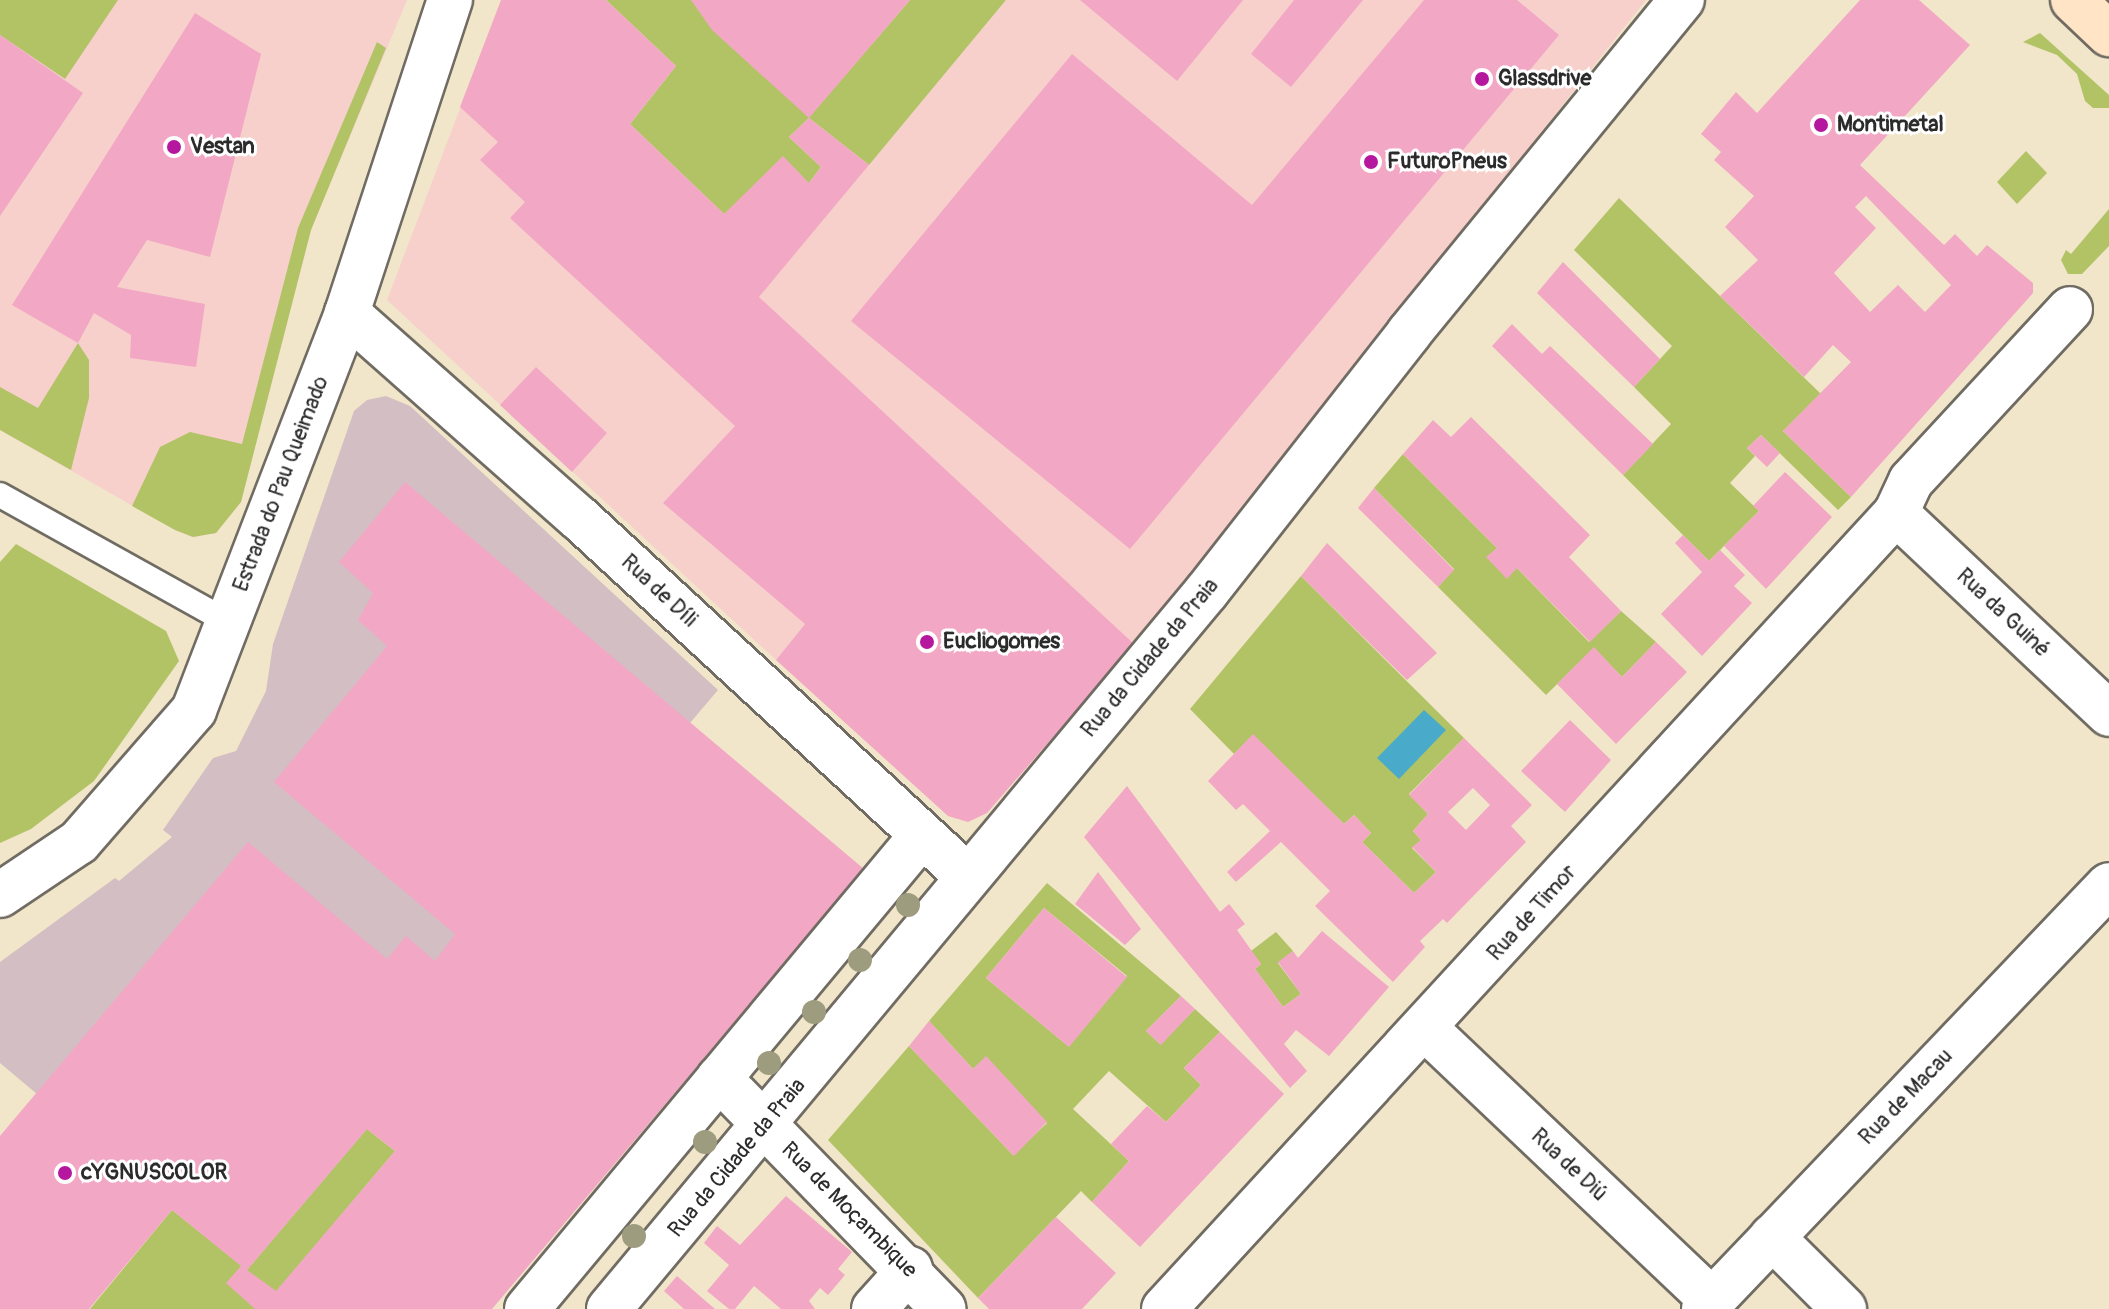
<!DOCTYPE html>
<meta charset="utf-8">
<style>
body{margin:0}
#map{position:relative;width:2109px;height:1309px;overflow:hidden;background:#f1e5ca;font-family:Pangolin,sans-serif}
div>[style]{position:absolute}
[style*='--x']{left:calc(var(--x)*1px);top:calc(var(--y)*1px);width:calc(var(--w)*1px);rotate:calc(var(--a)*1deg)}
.built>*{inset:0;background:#f7d0cc}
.industrial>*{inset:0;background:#d2bec3}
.green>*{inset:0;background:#b2c366}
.water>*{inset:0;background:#4aaac9}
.building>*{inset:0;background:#f2a8c4}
.roads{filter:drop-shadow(2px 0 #706c63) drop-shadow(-2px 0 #706c63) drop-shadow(0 2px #706c63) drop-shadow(0 -2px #706c63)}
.service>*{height:24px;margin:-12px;padding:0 12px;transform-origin:12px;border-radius:12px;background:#fff}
.minor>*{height:44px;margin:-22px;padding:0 22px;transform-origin:22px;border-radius:22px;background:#fff}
.secondary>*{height:44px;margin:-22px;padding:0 22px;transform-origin:22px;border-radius:22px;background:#ffe4c6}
.trees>*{width:24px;height:24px;margin:-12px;border-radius:50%;background:#9e9c7e}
.dots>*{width:22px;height:22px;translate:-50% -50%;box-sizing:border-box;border:4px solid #fff;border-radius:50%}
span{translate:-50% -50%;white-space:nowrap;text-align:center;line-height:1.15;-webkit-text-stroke:6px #fff;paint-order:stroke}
.poi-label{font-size:22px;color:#2b2b2b;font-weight:700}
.left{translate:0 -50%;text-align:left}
.street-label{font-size:22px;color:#2b2b2b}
</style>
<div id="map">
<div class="built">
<div style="clip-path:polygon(0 0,407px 0,311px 230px,241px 502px,216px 533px,193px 537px,175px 530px,0 430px)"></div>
<div style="clip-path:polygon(1006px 0,1646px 0,1134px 644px,805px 624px,776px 660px,387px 300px,485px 43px,759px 297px)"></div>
</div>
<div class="industrial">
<div style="clip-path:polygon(386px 396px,410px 406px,718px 690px,500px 946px,487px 990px,247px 1270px,0 1063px,0 962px,115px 878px,119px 881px,172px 837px,163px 830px,213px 758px,236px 751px,266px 691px,273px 644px,354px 411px,367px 400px)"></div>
</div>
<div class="green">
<div style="clip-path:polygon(0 0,118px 0,65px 79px,0 35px)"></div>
<div style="clip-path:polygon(606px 0,691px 0,809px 117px,910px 0,1006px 0,869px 165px,809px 118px,789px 137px,821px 167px,809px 183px,724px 214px,630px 124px,676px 66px)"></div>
<div style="clip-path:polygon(2040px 33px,2109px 95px,2109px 108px,2093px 108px,2085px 101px,2077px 74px,2057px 55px,2023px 42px)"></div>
<div style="clip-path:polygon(377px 42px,386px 48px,311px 230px,241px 502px,216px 533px,193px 537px,175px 530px,132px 506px,160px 447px,190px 432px,242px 444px,298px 228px)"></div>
<div style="clip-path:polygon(2026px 151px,2047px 173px,2017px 204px,1997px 182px)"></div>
<div style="clip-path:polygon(1619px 198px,1821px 394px,1783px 431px,1851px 497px,1838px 510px,1761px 435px,1747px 448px,1755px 456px,1730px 483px,1759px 511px,1709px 561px,1623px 475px,1671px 424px,1634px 387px,1672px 346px,1574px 250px)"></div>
<div style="clip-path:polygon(2109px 209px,2109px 246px,2082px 274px,2068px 274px,2061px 260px,2066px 250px,2071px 254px)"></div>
<div style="clip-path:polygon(78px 343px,89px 360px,89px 398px,71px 470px,0 430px,0 387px,38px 408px)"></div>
<div style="clip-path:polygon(1403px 454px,1497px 548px,1487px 558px,1517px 568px,1589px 642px,1621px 611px,1656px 642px,1622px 677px,1594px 648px,1546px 695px,1438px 587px,1454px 569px,1374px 488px)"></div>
<div style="clip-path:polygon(16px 544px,166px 631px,179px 661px,94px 781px,31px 829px,0 843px,0 562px)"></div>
<div style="clip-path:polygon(1301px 576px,1464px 738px,1409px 794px,1428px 814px,1413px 831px,1421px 840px,1412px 848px,1436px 872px,1414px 893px,1362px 842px,1371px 833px,1354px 815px,1344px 824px,1253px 735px,1234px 754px,1190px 709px)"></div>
<div style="clip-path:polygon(evenodd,1047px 883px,1181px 996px,1146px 1031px,1160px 1044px,1195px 1009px,1220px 1032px,1184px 1068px,1201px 1085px,1166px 1122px,1109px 1071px,1073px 1109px,1129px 1161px,1092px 1202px,1081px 1191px,978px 1298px,828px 1140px,909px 1046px,1013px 1155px,1047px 1123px,986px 1057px,973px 1069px,929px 1021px,1047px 883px,1044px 908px,1127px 976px,1068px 1046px,986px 978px,1044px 908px)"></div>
<div style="clip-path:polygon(1276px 932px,1293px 951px,1278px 963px,1301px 994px,1283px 1007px,1255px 969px,1261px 964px,1251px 951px)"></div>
<div style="clip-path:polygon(367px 1129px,395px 1151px,277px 1291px,298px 1309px,90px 1309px,172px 1210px,247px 1270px)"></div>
</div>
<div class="water">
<div style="clip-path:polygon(1424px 710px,1446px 730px,1399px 779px,1377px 758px)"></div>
</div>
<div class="building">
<div style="clip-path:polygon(501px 0,606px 0,676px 66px,630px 124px,724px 214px,783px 156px,809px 183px,821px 167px,789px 137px,809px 118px,869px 165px,759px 297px,1134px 644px,987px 813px,968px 822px,948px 816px,776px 660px,805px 624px,663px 503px,735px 426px,510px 218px,525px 202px,480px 160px,498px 142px,460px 107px)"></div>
<div style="clip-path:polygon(691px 0,910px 0,809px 118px,712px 30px)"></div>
<div style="clip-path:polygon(1080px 0,1243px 0,1177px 81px)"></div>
<div style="clip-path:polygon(1294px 0,1363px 0,1291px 87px,1251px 54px)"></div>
<div style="clip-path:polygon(1424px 0,1517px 0,1559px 35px,1130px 549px,851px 321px,1072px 54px,1252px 205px)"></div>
<div style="clip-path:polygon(evenodd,1860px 0,1919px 0,1970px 45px,1860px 165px,1944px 245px,1955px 234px,1977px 256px,1987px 245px,2033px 283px,2033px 293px,1851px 497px,1783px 431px,1851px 362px,1833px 345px,1804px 377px,1720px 296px,1758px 260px,1725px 227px,1754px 196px,1714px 160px,1721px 152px,1701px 134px,1736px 92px,1757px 113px,1860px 0,1866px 196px,1951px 285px,1925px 312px,1898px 285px,1870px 312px,1834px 273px,1876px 228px,1855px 207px,1866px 196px)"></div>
<div style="clip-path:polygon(195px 13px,261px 54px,210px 257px,147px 240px,117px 287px,205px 304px,196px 367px,130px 358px,131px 335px,94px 313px,78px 343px,12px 305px)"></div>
<div style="clip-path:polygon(0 35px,83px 93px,0 216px)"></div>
<div style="clip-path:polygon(1563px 262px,1660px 359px,1634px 387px,1537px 293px)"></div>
<div style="clip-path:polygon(1512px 324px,1542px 354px,1550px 346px,1653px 444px,1623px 475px,1492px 346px)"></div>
<div style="clip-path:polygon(536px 367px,607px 433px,572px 472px,500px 405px)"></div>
<div style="clip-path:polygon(1471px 417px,1590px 535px,1569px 557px,1621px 611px,1590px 642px,1517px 568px,1507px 579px,1486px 557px,1497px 548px,1403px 454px,1433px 420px,1451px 437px)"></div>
<div style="clip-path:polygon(1761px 435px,1780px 453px,1767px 467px,1747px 448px)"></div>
<div style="clip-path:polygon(1785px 472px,1832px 517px,1766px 589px,1724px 546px,1759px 511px,1753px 506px)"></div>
<div style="clip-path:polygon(evenodd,405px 482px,864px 869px,492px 1309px,255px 1309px,226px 1283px,241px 1266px,172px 1210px,89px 1309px,0 1309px,0 1136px,248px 842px,387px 959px,406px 936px,435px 961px,455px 934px,274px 782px,387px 646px,358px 620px,373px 593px,339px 562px,405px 482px,367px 1129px,395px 1151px,276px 1291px,247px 1270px,367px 1129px)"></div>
<div style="clip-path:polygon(1374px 488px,1454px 570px,1438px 587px,1358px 508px)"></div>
<div style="clip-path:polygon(1683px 535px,1709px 561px,1720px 550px,1745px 575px,1734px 586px,1752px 603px,1702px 656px,1661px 614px,1702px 572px,1675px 543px)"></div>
<div style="clip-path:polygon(1327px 543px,1437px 653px,1407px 680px,1301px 576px)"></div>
<div style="clip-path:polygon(1656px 642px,1687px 672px,1616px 744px,1557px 684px,1594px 647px,1622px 677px)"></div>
<div style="clip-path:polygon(1570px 720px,1611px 760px,1565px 812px,1521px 771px)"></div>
<div style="clip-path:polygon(evenodd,1253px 734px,1344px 824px,1354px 815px,1371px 833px,1362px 842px,1414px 893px,1436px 872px,1412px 847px,1421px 840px,1413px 831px,1428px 814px,1409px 795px,1464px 738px,1532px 805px,1511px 826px,1526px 842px,1447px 923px,1443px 919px,1420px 941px,1425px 947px,1393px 982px,1315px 906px,1330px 891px,1281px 842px,1236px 882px,1227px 872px,1270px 831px,1243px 804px,1236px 810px,1208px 781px,1253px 734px,1473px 788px,1490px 805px,1466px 830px,1448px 812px,1473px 788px)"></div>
<div style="clip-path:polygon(1127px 786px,1220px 912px,1229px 904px,1245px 924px,1237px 930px,1261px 964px,1255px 969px,1283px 1007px,1301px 994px,1278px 962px,1293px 951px,1298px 958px,1322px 931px,1389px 987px,1329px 1056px,1296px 1030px,1284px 1044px,1307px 1071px,1290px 1088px,1084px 837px)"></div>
<div style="clip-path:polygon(1098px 872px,1141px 929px,1125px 945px,1075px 904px)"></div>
<div style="clip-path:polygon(1044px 908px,1127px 977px,1069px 1047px,986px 978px)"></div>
<div style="clip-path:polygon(1181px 996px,1195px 1009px,1161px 1045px,1146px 1031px)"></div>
<div style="clip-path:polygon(929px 1021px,973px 1069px,986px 1056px,1047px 1122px,1014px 1156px,909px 1046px)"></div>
<div style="clip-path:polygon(1220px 1032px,1284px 1094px,1140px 1247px,1092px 1202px,1129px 1161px,1111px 1144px,1147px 1106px,1166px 1122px,1201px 1085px,1184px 1068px)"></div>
<div style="clip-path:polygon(786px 1196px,852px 1252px,838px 1269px,845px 1275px,828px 1295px,820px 1288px,809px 1301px,815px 1309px,781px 1309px,754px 1286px,735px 1309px,729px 1309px,707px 1291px,729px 1265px,704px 1243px,717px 1226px,740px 1245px)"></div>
<div style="clip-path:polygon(1056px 1217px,1116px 1273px,1082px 1309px,989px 1309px,978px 1298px)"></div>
<div style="clip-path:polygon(677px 1276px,701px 1297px,715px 1309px,684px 1309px,664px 1291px)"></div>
</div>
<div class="roads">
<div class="service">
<div style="--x:0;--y:495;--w:261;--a:29.1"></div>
</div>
<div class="minor">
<div style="--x:347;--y:313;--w:310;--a:41.5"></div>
<div style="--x:579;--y:518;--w:527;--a:42.69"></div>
<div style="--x:1896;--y:513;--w:293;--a:43.3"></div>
<div style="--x:0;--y:895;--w:95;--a:-33.9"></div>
<div style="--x:79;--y:842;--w:175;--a:-48.9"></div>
<div style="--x:194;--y:710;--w:425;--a:-68.9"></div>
<div style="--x:347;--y:313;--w:330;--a:-71.8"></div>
<div style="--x:1426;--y:1029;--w:394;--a:43.5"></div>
<div style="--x:719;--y:1078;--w:322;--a:45.8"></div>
<div style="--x:1772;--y:1237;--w:102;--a:45"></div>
<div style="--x:527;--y:1309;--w:617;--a:-50.19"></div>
<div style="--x:609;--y:1309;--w:934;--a:-50.21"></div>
<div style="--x:1207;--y:591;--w:328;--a:-51.9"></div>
<div style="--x:1409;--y:333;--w:431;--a:-50.7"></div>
<div style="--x:874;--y:1309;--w:54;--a:-48"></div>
<div style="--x:1164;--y:1309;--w:1081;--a:-47.4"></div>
<div style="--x:1896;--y:513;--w:35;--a:-65"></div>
<div style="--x:1911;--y:481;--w:234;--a:-47.2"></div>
<div style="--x:1704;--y:1309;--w:586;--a:-46.31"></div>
</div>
<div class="secondary">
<div style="--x:2073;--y:0;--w:50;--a:43.4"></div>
</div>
</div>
<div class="trees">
<div style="left:908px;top:905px"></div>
<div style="left:860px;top:960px"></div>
<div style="left:814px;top:1012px"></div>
<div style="left:769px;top:1063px"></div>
<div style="left:705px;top:1142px"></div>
<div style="left:634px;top:1236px"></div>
</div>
<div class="dots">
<div style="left:1482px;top:79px;background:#b5179e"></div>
<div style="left:1821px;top:125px;background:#b5179e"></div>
<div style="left:174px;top:147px;background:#b5179e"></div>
<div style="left:1371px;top:162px;background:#b5179e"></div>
<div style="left:927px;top:642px;background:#b5179e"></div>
<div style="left:65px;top:1173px;background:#b5179e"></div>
</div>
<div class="poi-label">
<span class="left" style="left:1498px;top:79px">Glassdrive</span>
<span class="left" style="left:1837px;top:125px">Montimetal</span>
<span class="left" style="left:190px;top:147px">Vestan</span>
<span class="left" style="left:1387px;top:162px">FuturoPneus</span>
<span class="left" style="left:943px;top:642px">Eucliogomes</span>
<span class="left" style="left:81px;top:1173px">cYGNUSCOLOR</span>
</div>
<div class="street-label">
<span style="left:281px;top:484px;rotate:-69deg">Estrada do Pau Queimado</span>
<span style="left:659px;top:591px;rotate:43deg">Rua de Díli</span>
<span style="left:2003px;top:613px;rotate:43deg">Rua da Guiné</span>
<span style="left:1150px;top:658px;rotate:-50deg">Rua da Cidade da Praia</span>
<span style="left:1532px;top:913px;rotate:-48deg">Rua de Timor</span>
<span style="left:1906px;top:1097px;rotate:-46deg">Rua de Macau</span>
<span style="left:737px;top:1158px;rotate:-50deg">Rua da Cidade da Praia</span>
<span style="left:1569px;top:1165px;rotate:43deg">Rua de Diú</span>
<span style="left:849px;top:1210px;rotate:45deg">Rua de Moçambique</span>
</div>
</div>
